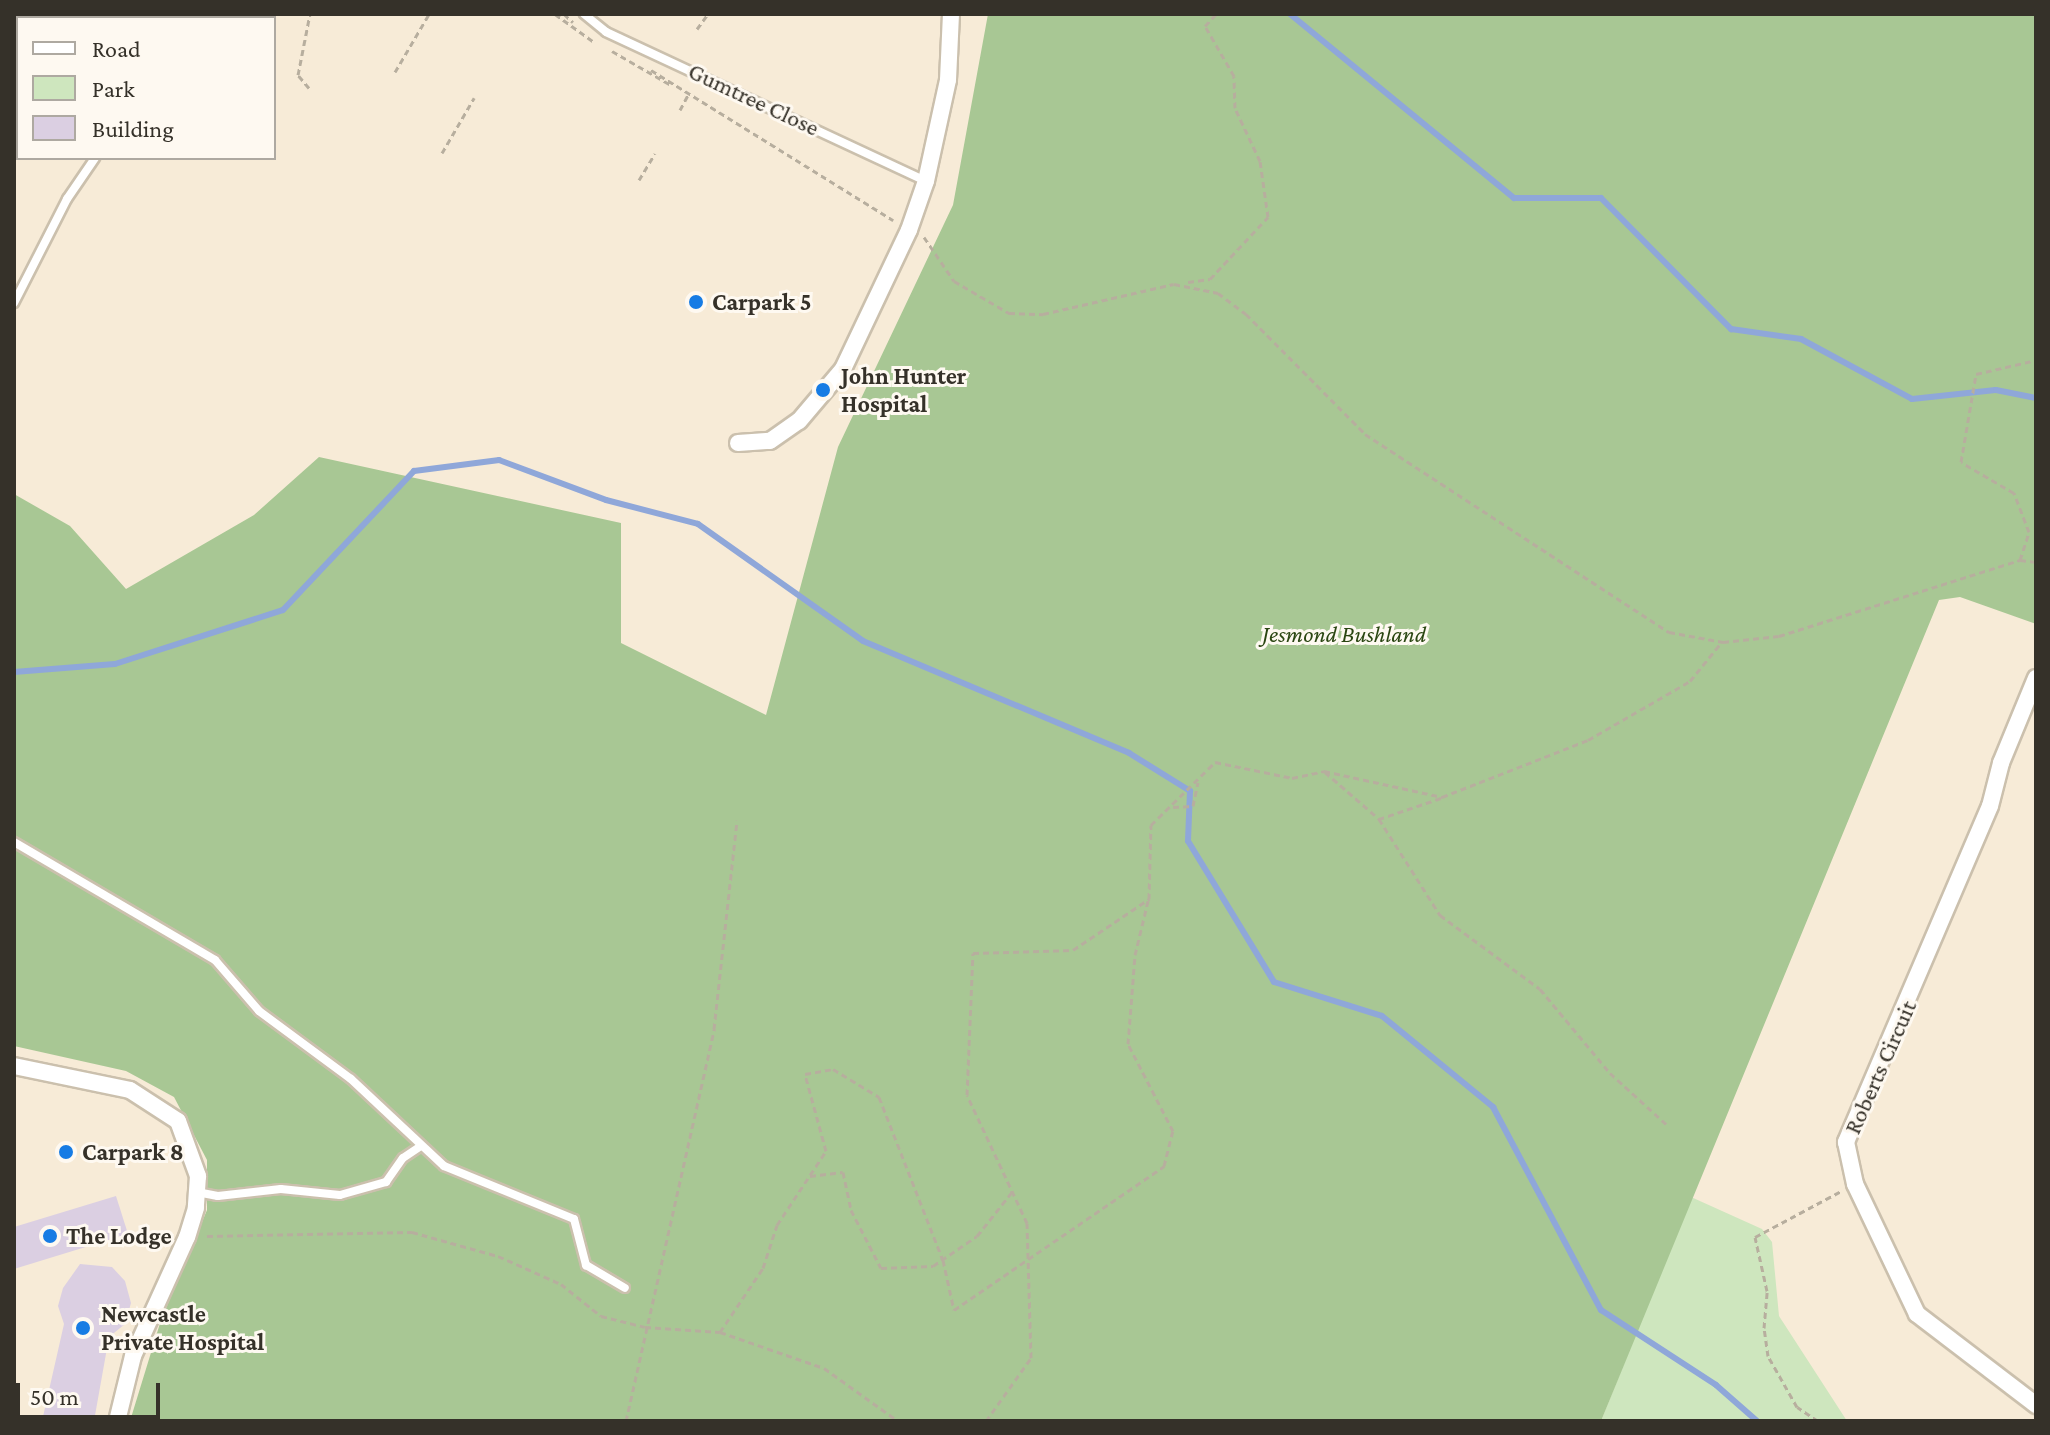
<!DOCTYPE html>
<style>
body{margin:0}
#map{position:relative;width:2050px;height:1435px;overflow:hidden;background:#f7ebd7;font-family:"Crimson Pro",serif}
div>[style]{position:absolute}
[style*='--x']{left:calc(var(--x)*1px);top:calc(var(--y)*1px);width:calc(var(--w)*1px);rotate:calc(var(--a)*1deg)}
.green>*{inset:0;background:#cee6be}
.forest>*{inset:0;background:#a8c794}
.stream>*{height:6px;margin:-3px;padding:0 3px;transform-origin:3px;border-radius:3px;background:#8fa7d9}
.building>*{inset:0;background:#dbcfe2}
.path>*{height:3px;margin-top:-1.5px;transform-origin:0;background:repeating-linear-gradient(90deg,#b7ae9e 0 6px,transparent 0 10px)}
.roads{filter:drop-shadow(2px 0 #cbc0ad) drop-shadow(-2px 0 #cbc0ad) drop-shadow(0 2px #cbc0ad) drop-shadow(0 -2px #cbc0ad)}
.service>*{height:8px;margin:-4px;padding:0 4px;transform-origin:4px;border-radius:4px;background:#fff}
.minor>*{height:16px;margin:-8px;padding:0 8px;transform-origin:8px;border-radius:8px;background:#fff}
.dots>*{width:22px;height:22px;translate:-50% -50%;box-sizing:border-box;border:4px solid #fef9f1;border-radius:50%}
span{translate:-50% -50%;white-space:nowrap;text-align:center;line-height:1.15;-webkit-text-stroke:6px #fef9f1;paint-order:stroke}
.street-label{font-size:24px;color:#353129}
.poi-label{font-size:24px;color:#353129;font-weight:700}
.left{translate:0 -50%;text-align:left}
.park-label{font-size:24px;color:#2a4611;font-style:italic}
.frame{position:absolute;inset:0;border:16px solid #353129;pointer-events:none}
.legend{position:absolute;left:16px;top:16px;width:260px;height:144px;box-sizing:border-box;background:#fef9f1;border:2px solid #aea9a1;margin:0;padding:10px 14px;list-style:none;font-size:24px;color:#353129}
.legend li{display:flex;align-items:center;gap:16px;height:40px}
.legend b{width:40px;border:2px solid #aea9a1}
.scale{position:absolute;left:16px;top:1383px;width:144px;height:36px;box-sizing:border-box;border:4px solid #353129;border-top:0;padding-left:10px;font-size:24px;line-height:28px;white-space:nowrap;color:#353129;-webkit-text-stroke:6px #fef9f1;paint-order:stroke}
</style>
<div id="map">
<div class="green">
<div style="clip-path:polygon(1691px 1197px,1762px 1229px,1772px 1242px,1779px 1316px,1847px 1421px,1601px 1421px)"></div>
</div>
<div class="forest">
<div style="clip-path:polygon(988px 14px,2036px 14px,2036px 624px,1960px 597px,1939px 600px,1601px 1421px,130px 1421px,161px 1320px,207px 1210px,207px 1160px,174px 1097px,126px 1071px,14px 1046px,14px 494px,70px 526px,126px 589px,254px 515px,319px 457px,621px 523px,621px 643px,766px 715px,838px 447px,953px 205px)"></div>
</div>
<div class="stream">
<div style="--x:1290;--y:14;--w:290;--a:39.4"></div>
<div style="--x:1514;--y:198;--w:87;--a:0"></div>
<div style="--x:1601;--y:198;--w:185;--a:45.2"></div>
<div style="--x:1731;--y:329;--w:71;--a:8.1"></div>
<div style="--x:1801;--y:339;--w:126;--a:28.4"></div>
<div style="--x:1912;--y:399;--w:84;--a:-6.1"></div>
<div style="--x:1996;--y:390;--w:41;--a:11.3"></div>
<div style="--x:14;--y:672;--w:101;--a:-4.5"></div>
<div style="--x:115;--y:664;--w:176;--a:-17.8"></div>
<div style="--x:283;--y:610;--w:191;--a:-46.7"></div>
<div style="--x:414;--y:471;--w:86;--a:-7.4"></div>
<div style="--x:499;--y:460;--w:114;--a:20.5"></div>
<div style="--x:606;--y:500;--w:95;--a:14.6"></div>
<div style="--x:698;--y:524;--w:202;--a:35.3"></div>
<div style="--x:863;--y:641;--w:289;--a:22.8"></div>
<div style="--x:1129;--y:753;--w:72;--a:31.9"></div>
<div style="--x:1190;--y:791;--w:50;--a:92.3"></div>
<div style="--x:1188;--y:841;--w:165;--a:58.6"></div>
<div style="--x:1274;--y:982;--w:113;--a:17.5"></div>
<div style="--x:1382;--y:1016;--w:144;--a:39.3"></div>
<div style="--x:1493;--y:1107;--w:230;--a:62"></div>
<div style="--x:1601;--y:1310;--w:137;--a:33.1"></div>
<div style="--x:1716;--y:1385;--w:55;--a:41.3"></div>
</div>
<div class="building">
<div style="clip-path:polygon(116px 1196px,128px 1234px,14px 1269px,14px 1227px)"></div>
<div style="clip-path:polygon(80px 1264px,112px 1267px,125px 1281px,131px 1303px,125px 1324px,109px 1337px,94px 1421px,42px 1421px,64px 1324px,58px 1306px,63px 1288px)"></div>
</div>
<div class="path">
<div style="--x:555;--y:14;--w:48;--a:35.7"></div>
<div style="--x:564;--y:14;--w:12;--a:42"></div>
<div style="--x:697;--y:29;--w:19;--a:-54"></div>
<div style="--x:612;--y:51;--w:68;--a:30"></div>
<div style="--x:651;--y:70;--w:285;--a:31.8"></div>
<div style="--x:395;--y:72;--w:67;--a:-59.6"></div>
<div style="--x:309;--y:88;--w:17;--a:-130"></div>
<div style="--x:298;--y:75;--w:62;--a:-78.9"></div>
<div style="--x:680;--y:110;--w:17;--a:-62"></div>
<div style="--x:442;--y:153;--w:64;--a:-59.8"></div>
<div style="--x:639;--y:180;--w:31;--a:-59"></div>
<div style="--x:924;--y:237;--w:53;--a:55.7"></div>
<div style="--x:954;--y:281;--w:64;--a:30.2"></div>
<div style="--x:1009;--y:313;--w:34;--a:2"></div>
<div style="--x:1043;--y:314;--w:134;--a:-12.9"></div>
<div style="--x:1174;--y:284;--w:45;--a:11.6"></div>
<div style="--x:1218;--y:293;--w:35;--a:37"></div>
<div style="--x:1246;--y:314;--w:169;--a:45.2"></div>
<div style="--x:1365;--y:434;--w:363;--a:33.1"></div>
<div style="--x:1669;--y:632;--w:55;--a:10.5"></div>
<div style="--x:1723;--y:642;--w:56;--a:-6.1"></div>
<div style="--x:1779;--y:636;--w:253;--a:-17.5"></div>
<div style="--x:2020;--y:560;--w:16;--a:7"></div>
<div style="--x:1188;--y:282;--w:22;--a:-8"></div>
<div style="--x:1210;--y:279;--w:85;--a:-46.9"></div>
<div style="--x:1268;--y:217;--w:57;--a:-98.1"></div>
<div style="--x:1260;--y:161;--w:59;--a:-115.3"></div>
<div style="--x:1235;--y:108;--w:32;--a:-92"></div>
<div style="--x:1234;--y:76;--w:58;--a:-120.1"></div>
<div style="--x:1205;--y:26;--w:16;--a:-47"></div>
<div style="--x:2020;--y:560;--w:29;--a:-72"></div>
<div style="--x:2029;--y:532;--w:42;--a:-111"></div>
<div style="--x:2014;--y:493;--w:61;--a:-149.7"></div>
<div style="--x:1961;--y:462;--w:89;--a:-80.3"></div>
<div style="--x:1976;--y:374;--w:62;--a:-13.1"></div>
<div style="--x:1325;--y:772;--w:72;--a:41"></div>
<div style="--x:1441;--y:798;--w:65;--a:161.3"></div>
<div style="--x:1379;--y:819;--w:114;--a:57.6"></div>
<div style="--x:1440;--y:915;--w:124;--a:36.5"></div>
<div style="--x:1540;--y:989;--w:109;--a:50.2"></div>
<div style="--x:1610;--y:1073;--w:76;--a:42.3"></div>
<div style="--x:1173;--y:807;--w:20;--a:-3"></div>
<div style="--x:1193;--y:806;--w:24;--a:-78"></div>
<div style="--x:810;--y:1176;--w:33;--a:-7"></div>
<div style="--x:843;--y:1172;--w:39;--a:78"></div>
<div style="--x:851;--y:1210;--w:65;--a:62.7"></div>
<div style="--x:881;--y:1268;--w:52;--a:-2.2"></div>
<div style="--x:933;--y:1266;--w:53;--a:-34.3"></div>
<div style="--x:977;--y:1236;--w:56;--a:-51.5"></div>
<div style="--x:207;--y:1236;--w:205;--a:-1.1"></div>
<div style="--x:412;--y:1232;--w:89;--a:15.6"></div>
<div style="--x:498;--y:1256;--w:69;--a:24"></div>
<div style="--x:561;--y:1284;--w:51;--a:38.7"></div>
<div style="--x:601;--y:1316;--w:45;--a:14"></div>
<div style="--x:645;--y:1327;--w:75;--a:3.8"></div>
<div style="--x:720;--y:1332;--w:110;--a:19.1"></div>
<div style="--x:824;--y:1368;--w:91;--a:35.6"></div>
<div style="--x:720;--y:1332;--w:77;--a:-56.1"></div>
<div style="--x:763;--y:1268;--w:45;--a:-72"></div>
<div style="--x:777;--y:1225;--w:89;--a:-56.5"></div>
<div style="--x:826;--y:1151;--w:80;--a:-105.3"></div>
<div style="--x:805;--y:1074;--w:28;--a:-10"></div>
<div style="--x:833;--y:1069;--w:54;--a:31.3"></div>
<div style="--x:879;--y:1097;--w:175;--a:68.6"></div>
<div style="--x:943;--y:1260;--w:51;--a:77.6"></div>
<div style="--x:954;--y:1310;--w:255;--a:-34.4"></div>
<div style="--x:1164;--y:1166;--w:36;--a:-76"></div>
<div style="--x:1173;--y:1131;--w:98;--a:-117.3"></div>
<div style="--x:1128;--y:1044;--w:89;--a:-85.5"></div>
<div style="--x:1135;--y:955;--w:56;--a:-76.5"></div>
<div style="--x:626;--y:1421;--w:402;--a:-77.3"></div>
<div style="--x:714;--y:1029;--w:210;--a:-83.7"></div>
<div style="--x:986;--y:1421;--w:77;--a:-54.5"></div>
<div style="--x:1031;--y:1358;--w:135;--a:-91.7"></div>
<div style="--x:1027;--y:1223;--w:141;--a:-115.1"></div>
<div style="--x:967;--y:1095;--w:142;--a:-87.6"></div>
<div style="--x:973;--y:953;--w:100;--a:-1.7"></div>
<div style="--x:1073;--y:950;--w:92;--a:-33.9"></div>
<div style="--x:1149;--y:899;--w:74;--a:-88.5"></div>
<div style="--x:1151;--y:825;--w:90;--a:-44.5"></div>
<div style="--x:1215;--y:762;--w:79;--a:11.7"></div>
<div style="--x:1292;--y:778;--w:33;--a:-12"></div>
<div style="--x:1324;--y:771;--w:121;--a:12.4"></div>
<div style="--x:1442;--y:797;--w:157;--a:-21.3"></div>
<div style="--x:1588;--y:740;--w:118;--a:-30"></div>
<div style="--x:1690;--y:681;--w:49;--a:-50.8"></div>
<div style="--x:1818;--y:1421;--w:25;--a:-146"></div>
<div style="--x:1797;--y:1407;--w:59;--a:-119.6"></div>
<div style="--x:1768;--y:1356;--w:28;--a:-98"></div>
<div style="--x:1764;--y:1328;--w:37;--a:-85"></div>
<div style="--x:1767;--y:1291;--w:55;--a:-102.5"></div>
<div style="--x:1755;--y:1237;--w:98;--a:-28.1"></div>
</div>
<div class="roads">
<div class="service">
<div style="--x:584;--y:14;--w:28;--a:39"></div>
<div style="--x:606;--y:32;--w:353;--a:25"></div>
<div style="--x:151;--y:18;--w:4;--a:-63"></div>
<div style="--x:14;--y:303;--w:117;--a:-63"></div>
<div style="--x:67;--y:199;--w:50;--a:-55.7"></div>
<div style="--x:14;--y:842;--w:233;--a:30.4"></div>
<div style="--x:215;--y:960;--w:67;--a:49.2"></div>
<div style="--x:259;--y:1011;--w:114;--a:36.5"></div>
<div style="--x:351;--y:1079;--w:127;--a:43.1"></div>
<div style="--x:444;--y:1166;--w:140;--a:22.2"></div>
<div style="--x:574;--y:1219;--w:48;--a:75.4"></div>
<div style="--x:586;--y:1265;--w:45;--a:30.5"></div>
<div style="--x:197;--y:1192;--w:21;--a:11"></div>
<div style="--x:218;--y:1196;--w:63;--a:-6.3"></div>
<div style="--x:281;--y:1189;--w:59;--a:5.8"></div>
<div style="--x:340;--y:1195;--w:48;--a:-15.8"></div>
<div style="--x:386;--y:1182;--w:29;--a:-55"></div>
<div style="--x:403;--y:1158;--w:22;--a:-34"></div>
</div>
<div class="minor">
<div style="--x:34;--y:18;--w:4;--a:-63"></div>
<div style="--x:14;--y:64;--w:10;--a:-66"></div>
<div style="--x:738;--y:443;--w:32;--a:-4"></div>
<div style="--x:770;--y:441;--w:35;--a:-35"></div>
<div style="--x:799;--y:421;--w:68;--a:-49.8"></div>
<div style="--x:843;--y:369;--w:154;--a:-64.6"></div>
<div style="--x:909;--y:230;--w:52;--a:-70.9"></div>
<div style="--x:926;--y:181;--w:103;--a:-77.7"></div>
<div style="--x:948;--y:80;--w:66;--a:-87.4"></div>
<div style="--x:2036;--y:678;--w:92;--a:112.4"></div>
<div style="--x:2001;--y:763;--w:44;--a:104.3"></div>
<div style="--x:1990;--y:806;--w:366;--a:113.2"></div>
<div style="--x:1846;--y:1142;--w:43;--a:77.9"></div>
<div style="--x:1855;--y:1184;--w:144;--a:64.5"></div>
<div style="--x:1917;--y:1314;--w:150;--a:37.4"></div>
<div style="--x:14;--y:1066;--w:118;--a:11.7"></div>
<div style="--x:130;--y:1090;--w:57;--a:32.9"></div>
<div style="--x:178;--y:1121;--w:59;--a:70"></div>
<div style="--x:198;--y:1176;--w:32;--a:94"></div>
<div style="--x:196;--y:1208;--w:30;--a:107"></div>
<div style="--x:187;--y:1237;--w:131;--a:114.4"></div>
<div style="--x:133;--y:1356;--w:67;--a:103.8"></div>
</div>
</div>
<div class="dots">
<div style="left:696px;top:302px;background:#177ce4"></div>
<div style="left:823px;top:390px;background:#177ce4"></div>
<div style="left:66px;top:1152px;background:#177ce4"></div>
<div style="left:50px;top:1236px;background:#177ce4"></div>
<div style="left:83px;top:1328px;background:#177ce4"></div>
</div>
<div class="street-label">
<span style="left:754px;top:99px;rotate:25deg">Gumtree Close</span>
<span style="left:1880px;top:1067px;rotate:-66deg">Roberts Circuit</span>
</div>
<div class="poi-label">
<span class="left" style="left:712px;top:302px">Carpark 5</span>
<span class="left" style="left:841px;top:390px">John Hunter<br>Hospital</span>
<span class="left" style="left:82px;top:1152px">Carpark 8</span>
<span class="left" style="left:66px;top:1236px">The Lodge</span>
<span class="left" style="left:101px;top:1328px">Newcastle<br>Private Hospital</span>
</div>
<div class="park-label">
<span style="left:1344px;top:634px">Jesmond Bushland</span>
</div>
<div class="frame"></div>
<ul class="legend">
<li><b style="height:10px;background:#fff"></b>Road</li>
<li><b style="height:22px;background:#cee6be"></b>Park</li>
<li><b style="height:22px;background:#dbcfe2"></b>Building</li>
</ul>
<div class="scale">50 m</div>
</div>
